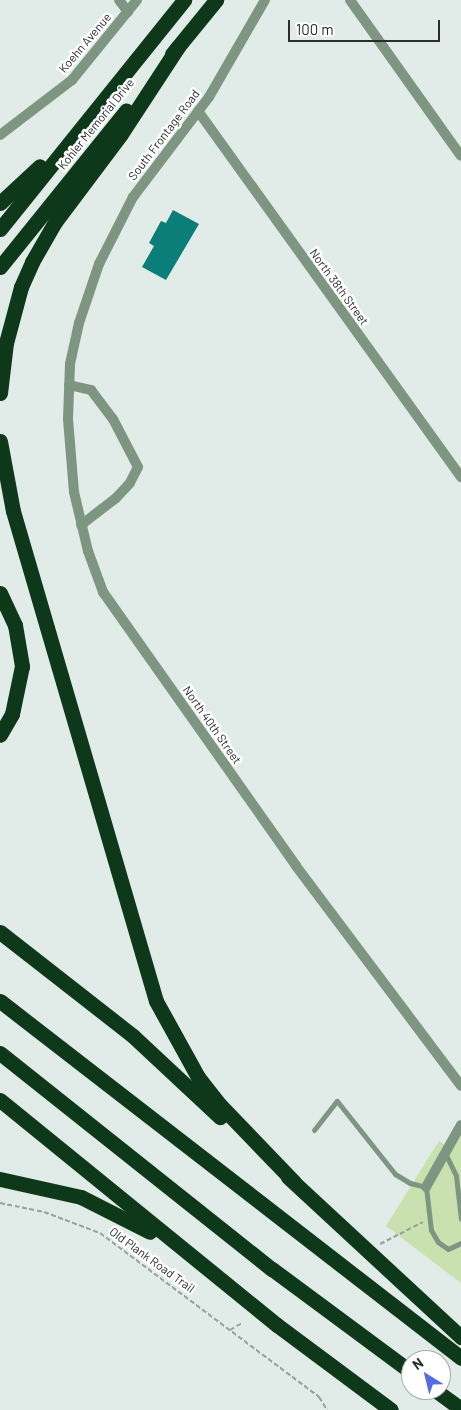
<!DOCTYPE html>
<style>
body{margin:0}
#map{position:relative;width:461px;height:1410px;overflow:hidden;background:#e1ebe7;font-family:Barlow,sans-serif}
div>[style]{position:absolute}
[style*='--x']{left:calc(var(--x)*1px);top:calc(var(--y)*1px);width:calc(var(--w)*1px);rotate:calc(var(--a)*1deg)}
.green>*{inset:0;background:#c9e1af}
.building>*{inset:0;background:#0c7e79}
.path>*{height:2px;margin-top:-1px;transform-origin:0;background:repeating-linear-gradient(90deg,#98a09d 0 5px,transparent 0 7.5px)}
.service>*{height:5px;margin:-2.5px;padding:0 2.5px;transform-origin:2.5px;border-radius:2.5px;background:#7e9681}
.minor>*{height:10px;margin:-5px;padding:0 5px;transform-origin:5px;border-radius:5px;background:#7e9681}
.motorway>*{height:15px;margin:-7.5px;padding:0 7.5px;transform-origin:7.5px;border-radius:7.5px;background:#0d3819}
span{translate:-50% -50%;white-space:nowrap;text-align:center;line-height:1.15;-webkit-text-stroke:5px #fff;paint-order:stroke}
.street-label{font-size:12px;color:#292d2c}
.north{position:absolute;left:401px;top:1350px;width:50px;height:50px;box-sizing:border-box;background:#fff;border:1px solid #a9abab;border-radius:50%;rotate:324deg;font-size:14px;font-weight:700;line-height:20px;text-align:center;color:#292d2c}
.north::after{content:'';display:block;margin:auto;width:18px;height:22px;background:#586ce2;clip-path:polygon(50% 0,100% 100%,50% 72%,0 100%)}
.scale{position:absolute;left:288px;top:20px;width:152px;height:22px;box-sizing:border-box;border:2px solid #292d2c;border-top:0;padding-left:6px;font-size:15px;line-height:18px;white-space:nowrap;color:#292d2c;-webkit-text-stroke:4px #fff;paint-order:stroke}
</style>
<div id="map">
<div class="green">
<div style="clip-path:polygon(461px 1135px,461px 1283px,386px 1226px,439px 1141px,453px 1149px)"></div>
</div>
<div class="building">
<div style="clip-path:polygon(173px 210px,199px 224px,166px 280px,142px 267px,154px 246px,149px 243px,161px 221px,166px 223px)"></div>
</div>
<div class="path">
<div style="--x:0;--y:1203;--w:45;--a:11.6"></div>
<div style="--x:44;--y:1212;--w:60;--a:20.6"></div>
<div style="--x:100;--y:1233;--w:274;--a:36.8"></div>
<div style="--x:319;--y:1397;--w:15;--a:58"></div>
<div style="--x:380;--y:1244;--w:48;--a:-27.1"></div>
<div style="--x:230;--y:1330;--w:14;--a:-30"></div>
</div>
<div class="service">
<div style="--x:314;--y:1130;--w:37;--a:-52"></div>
<div style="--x:337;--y:1101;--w:93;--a:51.5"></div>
<div style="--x:395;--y:1174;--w:17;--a:31"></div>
<div style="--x:410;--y:1183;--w:16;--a:14"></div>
<div style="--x:426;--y:1187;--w:43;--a:83.4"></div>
<div style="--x:431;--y:1230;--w:14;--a:60"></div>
<div style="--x:438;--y:1242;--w:12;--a:35"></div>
<div style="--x:448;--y:1249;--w:14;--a:-25"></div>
<div style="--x:445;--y:1153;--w:25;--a:64"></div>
<div style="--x:456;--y:1176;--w:43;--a:83.4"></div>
</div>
<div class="minor">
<div style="--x:119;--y:0;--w:15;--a:53"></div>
<div style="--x:265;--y:0;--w:112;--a:120"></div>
<div style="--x:209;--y:97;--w:126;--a:127.2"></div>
<div style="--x:133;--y:197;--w:75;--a:116.9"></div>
<div style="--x:99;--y:264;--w:62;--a:108.7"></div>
<div style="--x:79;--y:323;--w:42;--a:102.4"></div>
<div style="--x:70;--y:364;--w:55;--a:92.1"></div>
<div style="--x:68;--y:419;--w:73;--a:85.3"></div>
<div style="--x:74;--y:492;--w:61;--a:76.7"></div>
<div style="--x:88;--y:551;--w:44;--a:69.9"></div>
<div style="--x:103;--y:592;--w:335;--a:54.8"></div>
<div style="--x:296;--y:866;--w:275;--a:53.1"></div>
<div style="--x:350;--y:0;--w:191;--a:54.6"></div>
<div style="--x:198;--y:111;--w:451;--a:54.3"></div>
<div style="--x:0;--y:135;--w:91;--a:-37.4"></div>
<div style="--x:72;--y:80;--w:103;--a:-50.9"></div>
<div style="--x:69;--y:385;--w:23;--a:13"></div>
<div style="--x:91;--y:390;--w:36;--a:53"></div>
<div style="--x:113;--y:419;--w:54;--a:62.5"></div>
<div style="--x:138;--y:467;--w:18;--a:117"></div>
<div style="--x:130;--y:483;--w:21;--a:133"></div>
<div style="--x:116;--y:498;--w:44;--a:142.4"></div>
<div style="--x:426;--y:1187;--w:71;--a:-60.6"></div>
</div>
<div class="motorway">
<div style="--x:172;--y:54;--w:70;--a:-50.8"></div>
<div style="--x:0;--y:203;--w:54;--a:-42.8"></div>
<div style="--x:0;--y:229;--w:294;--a:-51.2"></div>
<div style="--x:0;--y:267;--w:201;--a:-51.1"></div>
<div style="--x:0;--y:393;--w:50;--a:-83.2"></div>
<div style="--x:6;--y:343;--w:58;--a:-75"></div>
<div style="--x:21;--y:287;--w:27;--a:-66"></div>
<div style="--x:32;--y:262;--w:46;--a:-60.1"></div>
<div style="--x:55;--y:222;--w:110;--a:-53.1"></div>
<div style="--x:121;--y:134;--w:104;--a:-56.8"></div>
<div style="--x:0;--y:441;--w:71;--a:79.5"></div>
<div style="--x:13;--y:511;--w:510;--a:73.73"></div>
<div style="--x:156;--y:1001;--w:87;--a:61.1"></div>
<div style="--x:198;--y:1077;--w:36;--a:52"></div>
<div style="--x:220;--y:1105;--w:107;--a:46.1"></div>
<div style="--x:0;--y:593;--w:35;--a:65"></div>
<div style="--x:15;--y:625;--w:42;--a:80.3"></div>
<div style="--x:22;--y:666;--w:49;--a:101.8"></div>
<div style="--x:12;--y:714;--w:24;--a:120"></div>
<div style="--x:0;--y:932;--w:169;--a:38"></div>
<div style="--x:133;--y:1036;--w:119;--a:43"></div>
<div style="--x:0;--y:1001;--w:583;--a:37.75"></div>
<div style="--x:0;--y:1053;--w:347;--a:38.5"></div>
<div style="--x:272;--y:1269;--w:173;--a:36.5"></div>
<div style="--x:0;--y:1100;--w:357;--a:39.1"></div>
<div style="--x:277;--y:1325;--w:142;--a:36.7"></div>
<div style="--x:288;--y:1177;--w:236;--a:42.8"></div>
<div style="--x:0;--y:1179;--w:83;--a:12.5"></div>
<div style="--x:81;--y:1197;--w:77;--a:26.9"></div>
<div style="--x:435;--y:1390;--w:32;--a:36"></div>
</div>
<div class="street-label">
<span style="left:85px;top:43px;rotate:-50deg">Koehn Avenue</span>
<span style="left:96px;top:124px;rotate:-51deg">Kohler Memorial Drive</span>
<span style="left:164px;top:135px;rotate:-53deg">South Frontage Road</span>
<span style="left:339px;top:287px;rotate:54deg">North 38th Street</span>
<span style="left:212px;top:725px;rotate:55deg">North 40th Street</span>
<span style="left:152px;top:1260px;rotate:36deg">Old Plank Road Trail</span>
</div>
<div class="north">N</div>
<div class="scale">100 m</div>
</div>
